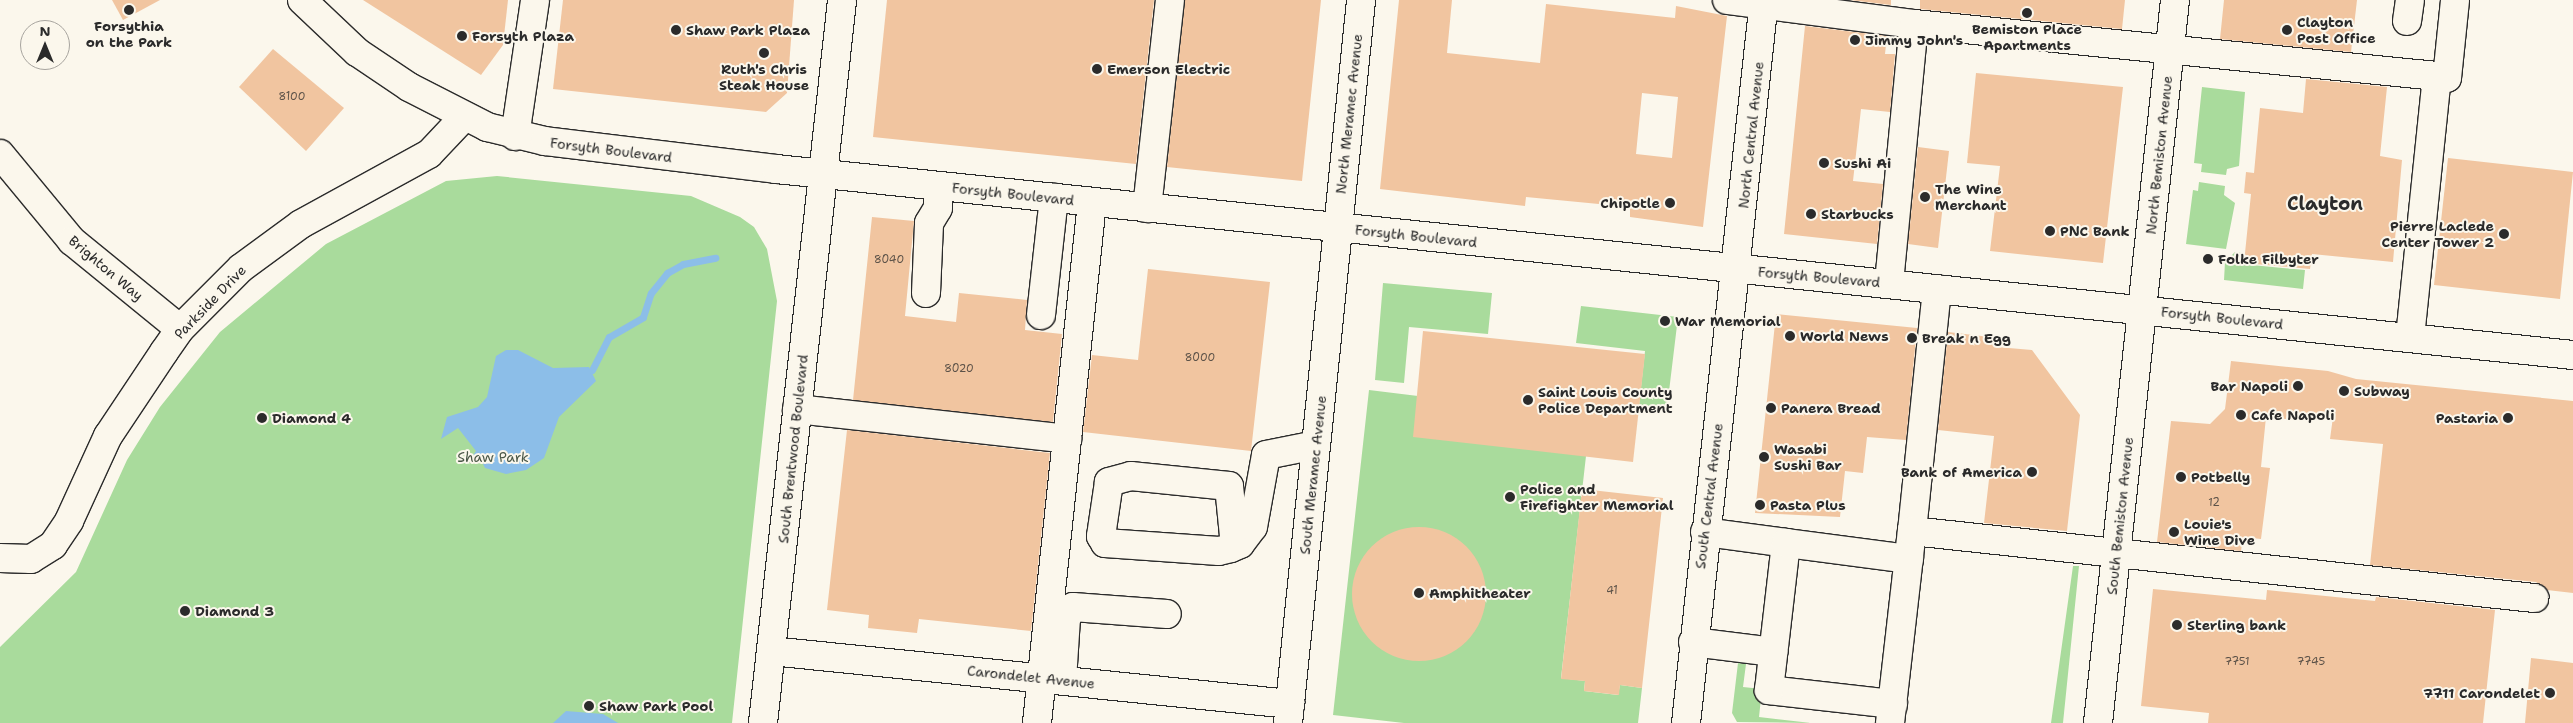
<!DOCTYPE html>
<style>
body{margin:0}
#map{position:relative;width:2573px;height:723px;overflow:hidden;background:#fbf7ec;font-family:"Shantell Sans",sans-serif}
div>[style]{position:absolute}
[style*='--x']{left:calc(var(--x)*1px);top:calc(var(--y)*1px);width:calc(var(--w)*1px);rotate:calc(var(--a)*1deg)}
.green>*{inset:0;background:#a9db9c}
.water>*{inset:0;background:#8cbee8}
.stream>*{height:7px;margin:-3.5px;padding:0 3.5px;transform-origin:3.5px;border-radius:3.5px;background:#8cbee8}
.building>*{inset:0;background:#f1c5a0}
.round{border-radius:50%}
.roads{filter:drop-shadow(1px 0 #2b2b2b) drop-shadow(-1px 0 #2b2b2b) drop-shadow(0 1px #2b2b2b) drop-shadow(0 -1px #2b2b2b)}
.minor>*{height:28px;margin:-14px;padding:0 14px;transform-origin:14px;border-radius:14px;background:#fbf7ec}
.major>*{height:28px;margin:-14px;padding:0 14px;transform-origin:14px;border-radius:14px;background:#fbf7ec}
.dots>*{width:14px;height:14px;translate:-50% -50%;box-sizing:border-box;border:2px solid #fbf7ec;border-radius:50%}
span{translate:-50% -50%;white-space:nowrap;text-align:center;line-height:1.15;-webkit-text-stroke:4px #fbf7ec;paint-order:stroke}
.number-label{font-size:11px;color:#5c5248}
.number-label span{-webkit-text-stroke-width:0}
.poi-label{font-size:14px;color:#2b2b2b;font-weight:700}
.left{translate:0 -50%;text-align:left}
.right{translate:-100% -50%;text-align:right}
.street-label{font-size:14px;color:#2b2b2b}
.park-label{font-size:14px;color:#4a5747}
.district-label{font-size:19px;color:#2b2b2b;font-weight:700}
.north{position:absolute;left:20px;top:20px;width:50px;height:50px;box-sizing:border-box;background:#fbf7ec;border:1px solid #a8a59f;border-radius:50%;rotate:0deg;font-size:14px;font-weight:700;line-height:20px;text-align:center;color:#2b2b2b}
.north::after{content:'';display:block;margin:auto;width:18px;height:22px;background:#2b2b2b;clip-path:polygon(50% 0,100% 100%,50% 72%,0 100%)}
</style>
<div id="map">
<div class="green">
<div style="clip-path:polygon(2202px 87px,2245px 92px,2239px 166px,2227px 169px,2226px 175px,2201px 172px,2202px 164px,2194px 163px)"></div>
<div style="clip-path:polygon(497px 176px,691px 196px,740px 217px,754px 227px,767px 249px,777px 301px,732px 723px,0 723px,0 647px,76px 572px,127px 460px,160px 407px,220px 332px,326px 244px,446px 181px)"></div>
<div style="clip-path:polygon(2199px 182px,2225px 186px,2224px 195px,2235px 203px,2226px 249px,2186px 244px,2193px 190px,2198px 191px)"></div>
<div style="clip-path:polygon(2235px 252px,2242px 253px,2241px 264px,2305px 270px,2303px 289px,2224px 280px,2225px 262px)"></div>
<div style="clip-path:polygon(1383px 283px,1492px 293px,1488px 334px,1409px 327px,1404px 383px,1375px 380px)"></div>
<div style="clip-path:polygon(1581px 306px,1678px 317px,1667px 408px,1639px 405px,1645px 351px,1576px 343px)"></div>
<div style="clip-path:polygon(1369px 390px,1418px 396px,1586px 456px,1561px 678px,1585px 681px,1584px 691px,1618px 695px,1620px 685px,1642px 688px,1638px 723px,1404px 723px,1333px 715px)"></div>
<div style="clip-path:polygon(2073px 566px,2079px 566px,2063px 723px,2027px 723px,2051px 723px)"></div>
<div style="clip-path:polygon(1738px 663px,1746px 664px,1743px 687px,1762px 689px,1759px 717px,1811px 723px,1737px 722px,1732px 713px)"></div>
</div>
<div class="water">
<div style="clip-path:polygon(518px 350px,553px 368px,589px 367px,596px 381px,559px 417px,544px 458px,526px 470px,506px 474px,485px 468px,481px 460px,470px 460px,476px 451px,458px 428px,441px 439px,447px 417px,478px 407px,487px 397px,496px 356px,506px 350px)"></div>
<div style="clip-path:polygon(566px 711px,603px 714px,618px 723px,553px 723px)"></div>
</div>
<div class="stream">
<div style="--x:592;--y:370;--w:37;--a:-63"></div>
<div style="--x:609;--y:337;--w:39;--a:-30"></div>
<div style="--x:643;--y:317;--w:25;--a:-72"></div>
<div style="--x:651;--y:293;--w:26;--a:-51"></div>
<div style="--x:667;--y:273;--w:18;--a:-29"></div>
<div style="--x:683;--y:264;--w:33;--a:-11"></div>
</div>
<div class="building">
<div style="clip-path:polygon(112px 0,160px 0,123px 20px)"></div>
<div style="clip-path:polygon(363px 0,508px 0,503px 45px,481px 75px)"></div>
<div style="clip-path:polygon(563px 0,794px 0,787px 93px,766px 112px,553px 89px)"></div>
<div style="clip-path:polygon(887px 0,1154px 0,1136px 164px,873px 137px)"></div>
<div style="clip-path:polygon(1185px 0,1321px 0,1302px 181px,1167px 167px)"></div>
<div style="clip-path:polygon(evenodd,1399px 0,1452px 0,1447px 53px,1540px 63px,1546px 4px,1675px 18px,1676px 6px,1727px 16px,1703px 227px,1630px 217px,1630px 207px,1526px 197px,1525px 206px,1380px 189px,1399px 0,1642px 93px,1678px 97px,1672px 158px,1636px 154px,1642px 93px)"></div>
<div style="clip-path:polygon(1850px 0,1891px 0,1891px 5px)"></div>
<div style="clip-path:polygon(1920px 0,2125px 0,2122px 29px,1920px 9px)"></div>
<div style="clip-path:polygon(2224px 0,2357px 0,2351px 52px,2220px 39px)"></div>
<div style="clip-path:polygon(1805px 26px,1887px 36px,1885px 54px,1895px 54px,1890px 112px,1861px 109px,1853px 181px,1883px 184px,1877px 244px,1784px 234px)"></div>
<div style="clip-path:polygon(273px 49px,344px 108px,306px 151px,239px 87px)"></div>
<div style="clip-path:polygon(1976px 73px,2123px 87px,2103px 263px,1990px 251px,2000px 166px,1967px 163px)"></div>
<div style="clip-path:polygon(2306px 79px,2387px 87px,2380px 156px,2402px 160px,2393px 262px,2312px 254px,2310px 269px,2244px 263px,2251px 194px,2244px 193px,2246px 172px,2254px 173px,2260px 108px,2303px 113px)"></div>
<div style="clip-path:polygon(1918px 147px,1949px 151px,1938px 248px,1908px 244px)"></div>
<div style="clip-path:polygon(2448px 158px,2573px 172px,2560px 299px,2434px 285px)"></div>
<div style="clip-path:polygon(872px 217px,914px 221px,905px 316px,956px 322px,959px 293px,1027px 300px,1025px 330px,1062px 334px,1053px 422px,853px 400px)"></div>
<div style="clip-path:polygon(1148px 269px,1270px 282px,1251px 451px,1083px 432px,1092px 355px,1138px 360px)"></div>
<div style="clip-path:polygon(1776px 314px,1917px 328px,1906px 440px,1867px 437px,1863px 473px,1845px 471px,1840px 517px,1755px 513px)"></div>
<div style="clip-path:polygon(1423px 331px,1645px 354px,1633px 462px,1413px 437px)"></div>
<div style="clip-path:polygon(1948px 332px,1998px 338px,1997px 347px,2032px 350px,2080px 415px,2067px 531px,1984px 523px,1994px 436px,1938px 430px)"></div>
<div style="clip-path:polygon(2231px 361px,2328px 371px,2356px 379px,2573px 401px,2573px 593px,2547px 590px,2536px 582px,2370px 565px,2383px 444px,2330px 439px,2333px 417px,2287px 413px,2286px 419px,2266px 417px,2261px 467px,2270px 468px,2261px 539px,2243px 537px,2241px 551px,2157px 542px,2171px 421px,2210px 424px,2225px 409px)"></div>
<div style="clip-path:polygon(847px 430px,1050px 453px,1031px 631px,919px 619px,917px 633px,868px 628px,869px 615px,827px 610px)"></div>
<div style="clip-path:polygon(1582px 489px,1663px 498px,1642px 688px,1620px 685px,1619px 695px,1584px 691px,1585px 681px,1561px 679px)"></div>
<div class="round" style="left:1352px;top:527px;width:134px;height:134px"></div>
<div style="clip-path:polygon(2153px 589px,2266px 600px,2267px 590px,2375px 601px,2376px 597px,2495px 610px,2483px 723px,2208px 723px,2209px 713px,2141px 706px)"></div>
<div style="clip-path:polygon(2531px 658px,2573px 663px,2573px 723px,2525px 723px)"></div>
</div>
<div class="roads">
<div class="minor">
<div style="--x:1727;--y:0;--w:189;--a:7.3"></div>
<div style="--x:1914;--y:24;--w:526;--a:5.68"></div>
<div style="--x:2437;--y:76;--w:262;--a:95.9"></div>
<div style="--x:2407;--y:21;--w:21;--a:-82"></div>
<div style="--x:2437;--y:76;--w:10;--a:11"></div>
<div style="--x:2447;--y:78;--w:78;--a:-84.1"></div>
<div style="--x:515;--y:136;--w:137;--a:-81.6"></div>
<div style="--x:0;--y:154;--w:113;--a:50.4"></div>
<div style="--x:72;--y:241;--w:139;--a:39.2"></div>
<div style="--x:1147;--y:208;--w:209;--a:-83.7"></div>
<div style="--x:1889;--y:283;--w:260;--a:-84.5"></div>
<div style="--x:926;--y:293;--w:70;--a:-87.5"></div>
<div style="--x:929;--y:223;--w:17;--a:-59"></div>
<div style="--x:938;--y:208;--w:22;--a:-90"></div>
<div style="--x:1041;--y:315;--w:118;--a:-83.7"></div>
<div style="--x:797;--y:409;--w:272;--a:6.3"></div>
<div style="--x:1912;--y:531;--w:243;--a:-84.1"></div>
<div style="--x:1705;--y:532;--w:82;--a:7.7"></div>
<div style="--x:1235;--y:546;--w:60;--a:-95.7"></div>
<div style="--x:1229;--y:486;--w:99;--a:-174.2"></div>
<div style="--x:1131;--y:476;--w:23;--a:165"></div>
<div style="--x:1109;--y:482;--w:55;--a:98.4"></div>
<div style="--x:1101;--y:536;--w:8;--a:60"></div>
<div style="--x:1105;--y:543;--w:114;--a:4"></div>
<div style="--x:1219;--y:551;--w:12;--a:-14"></div>
<div style="--x:1231;--y:548;--w:10;--a:-24"></div>
<div style="--x:1240;--y:544;--w:21;--a:-53"></div>
<div style="--x:1253;--y:527;--w:73;--a:-79.8"></div>
<div style="--x:1266;--y:455;--w:51;--a:-11.3"></div>
<div style="--x:0;--y:558;--w:31;--a:2"></div>
<div style="--x:31;--y:559;--w:26;--a:-32"></div>
<div style="--x:53;--y:545;--w:29;--a:-56"></div>
<div style="--x:69;--y:521;--w:94;--a:-65.4"></div>
<div style="--x:108;--y:436;--w:101;--a:-56.3"></div>
<div style="--x:164;--y:352;--w:28;--a:-55"></div>
<div style="--x:180;--y:329;--w:86;--a:-45"></div>
<div style="--x:241;--y:268;--w:74;--a:-36.3"></div>
<div style="--x:301;--y:224;--w:146;--a:-28.7"></div>
<div style="--x:429;--y:154;--w:51;--a:-46.6"></div>
<div style="--x:1693;--y:642;--w:81;--a:7.1"></div>
<div style="--x:771;--y:651;--w:522;--a:5.83"></div>
<div style="--x:1062;--y:680;--w:62;--a:-86.3"></div>
<div style="--x:1066;--y:618;--w:13;--a:-58"></div>
<div style="--x:1073;--y:607;--w:94;--a:4.3"></div>
<div style="--x:1893;--y:704;--w:125;--a:-173.6"></div>
<div style="--x:1769;--y:690;--w:148;--a:-83.4"></div>
<div style="--x:1786;--y:543;--w:124;--a:7.4"></div>
<div style="--x:1037;--y:723;--w:524;--a:-83.97"></div>
<div style="--x:1288;--y:723;--w:727;--a:-84.23"></div>
<div style="--x:1686;--y:723;--w:727;--a:-83.84"></div>
<div style="--x:1890;--y:723;--w:193;--a:-83.5"></div>
<div style="--x:1912;--y:531;--w:626;--a:6.15"></div>
<div style="--x:2098;--y:723;--w:727;--a:-83.92"></div>
</div>
<div class="major">
<div style="--x:302;--y:0;--w:76;--a:43.4"></div>
<div style="--x:357;--y:52;--w:63;--a:33.9"></div>
<div style="--x:409;--y:87;--w:88;--a:27.1"></div>
<div style="--x:487;--y:127;--w:60;--a:13.6"></div>
<div style="--x:545;--y:141;--w:233;--a:6.9"></div>
<div style="--x:776;--y:169;--w:1807;--a:5.91"></div>
<div style="--x:763;--y:723;--w:727;--a:-83.76"></div>
</div>
</div>
<div class="dots">
<div style="left:129px;top:10px;background:#2b2b2b"></div>
<div style="left:2027px;top:13px;background:#2b2b2b"></div>
<div style="left:676px;top:30px;background:#2b2b2b"></div>
<div style="left:2287px;top:30px;background:#2b2b2b"></div>
<div style="left:462px;top:36px;background:#2b2b2b"></div>
<div style="left:1855px;top:40px;background:#2b2b2b"></div>
<div style="left:764px;top:53px;background:#2b2b2b"></div>
<div style="left:1097px;top:69px;background:#2b2b2b"></div>
<div style="left:1824px;top:163px;background:#2b2b2b"></div>
<div style="left:1925px;top:197px;background:#2b2b2b"></div>
<div style="left:1670px;top:203px;background:#2b2b2b"></div>
<div style="left:1811px;top:214px;background:#2b2b2b"></div>
<div style="left:2050px;top:231px;background:#2b2b2b"></div>
<div style="left:2504px;top:234px;background:#2b2b2b"></div>
<div style="left:2208px;top:259px;background:#2b2b2b"></div>
<div style="left:1665px;top:321px;background:#2b2b2b"></div>
<div style="left:1790px;top:336px;background:#2b2b2b"></div>
<div style="left:1912px;top:338px;background:#2b2b2b"></div>
<div style="left:2298px;top:386px;background:#2b2b2b"></div>
<div style="left:2344px;top:391px;background:#2b2b2b"></div>
<div style="left:1528px;top:400px;background:#2b2b2b"></div>
<div style="left:1771px;top:408px;background:#2b2b2b"></div>
<div style="left:2241px;top:415px;background:#2b2b2b"></div>
<div style="left:262px;top:418px;background:#2b2b2b"></div>
<div style="left:2508px;top:418px;background:#2b2b2b"></div>
<div style="left:1764px;top:457px;background:#2b2b2b"></div>
<div style="left:2032px;top:472px;background:#2b2b2b"></div>
<div style="left:2181px;top:477px;background:#2b2b2b"></div>
<div style="left:1510px;top:497px;background:#2b2b2b"></div>
<div style="left:1760px;top:505px;background:#2b2b2b"></div>
<div style="left:2174px;top:532px;background:#2b2b2b"></div>
<div style="left:1419px;top:593px;background:#2b2b2b"></div>
<div style="left:185px;top:611px;background:#2b2b2b"></div>
<div style="left:2177px;top:625px;background:#2b2b2b"></div>
<div style="left:2550px;top:693px;background:#2b2b2b"></div>
<div style="left:589px;top:706px;background:#2b2b2b"></div>
</div>
<div class="number-label">
<span style="left:292px;top:97px">8100</span>
<span style="left:889px;top:260px">8040</span>
<span style="left:1200px;top:358px">8000</span>
<span style="left:959px;top:369px">8020</span>
<span style="left:2214px;top:503px">12</span>
<span style="left:1612px;top:591px">41</span>
<span style="left:2237px;top:662px">7751</span>
<span style="left:2311px;top:662px">7745</span>
</div>
<div class="poi-label">
<span class="left" style="left:2297px;top:30px">Clayton<br>Post Office</span>
<span style="left:129px;top:34px">Forsythia<br>on the Park</span>
<span style="left:2027px;top:37px">Bemiston Place<br>Apartments</span>
<span class="left" style="left:686px;top:30px">Shaw Park Plaza</span>
<span class="left" style="left:472px;top:36px">Forsyth Plaza</span>
<span class="left" style="left:1865px;top:40px">Jimmy John's</span>
<span style="left:764px;top:77px">Ruth's Chris<br>Steak House</span>
<span class="left" style="left:1107px;top:69px">Emerson Electric</span>
<span class="left" style="left:1834px;top:163px">Sushi Ai</span>
<span class="left" style="left:1935px;top:197px">The Wine<br>Merchant</span>
<span class="right" style="left:1660px;top:203px">Chipotle</span>
<span class="left" style="left:1821px;top:214px">Starbucks</span>
<span class="right" style="left:2494px;top:234px">Pierre Laclede<br>Center Tower 2</span>
<span class="left" style="left:2060px;top:231px">PNC Bank</span>
<span class="left" style="left:2218px;top:259px">Folke Filbyter</span>
<span class="left" style="left:1675px;top:321px">War Memorial</span>
<span class="left" style="left:1800px;top:336px">World News</span>
<span class="left" style="left:1922px;top:338px">Break n Egg</span>
<span class="right" style="left:2288px;top:386px">Bar Napoli</span>
<span class="left" style="left:2354px;top:391px">Subway</span>
<span class="left" style="left:1538px;top:400px">Saint Louis County<br>Police Department</span>
<span class="left" style="left:1781px;top:408px">Panera Bread</span>
<span class="left" style="left:2251px;top:415px">Cafe Napoli</span>
<span class="left" style="left:272px;top:418px">Diamond 4</span>
<span class="right" style="left:2498px;top:418px">Pastaria</span>
<span class="left" style="left:1774px;top:457px">Wasabi<br>Sushi Bar</span>
<span class="right" style="left:2022px;top:472px">Bank of America</span>
<span class="left" style="left:2191px;top:477px">Potbelly</span>
<span class="left" style="left:1520px;top:497px">Police and<br>Firefighter Memorial</span>
<span class="left" style="left:1770px;top:505px">Pasta Plus</span>
<span class="left" style="left:2184px;top:532px">Louie's<br>Wine Dive</span>
<span class="left" style="left:1429px;top:593px">Amphitheater</span>
<span class="left" style="left:195px;top:611px">Diamond 3</span>
<span class="left" style="left:2187px;top:625px">Sterling bank</span>
<span class="right" style="left:2540px;top:693px">7711 Carondelet</span>
<span class="left" style="left:599px;top:706px">Shaw Park Pool</span>
</div>
<div class="street-label">
<span style="left:1349px;top:114px;rotate:-84deg">North Meramec Avenue</span>
<span style="left:1751px;top:135px;rotate:-84deg">North Central Avenue</span>
<span style="left:611px;top:150px;rotate:7deg">Forsyth Boulevard</span>
<span style="left:2159px;top:155px;rotate:-84deg">North Bemiston Avenue</span>
<span style="left:1013px;top:194px;rotate:6deg">Forsyth Boulevard</span>
<span style="left:1416px;top:236px;rotate:6deg">Forsyth Boulevard</span>
<span style="left:106px;top:268px;rotate:40deg">Brighton Way</span>
<span style="left:1819px;top:277px;rotate:5deg">Forsyth Boulevard</span>
<span style="left:210px;top:302px;rotate:-46deg">Parkside Drive</span>
<span style="left:2222px;top:318px;rotate:6deg">Forsyth Boulevard</span>
<span style="left:793px;top:449px;rotate:-84deg">South Brentwood Boulevard</span>
<span style="left:1313px;top:475px;rotate:-84deg">South Meramec Avenue</span>
<span style="left:1709px;top:496px;rotate:-83deg">South Central Avenue</span>
<span style="left:2120px;top:516px;rotate:-84deg">South Bemiston Avenue</span>
<span style="left:1031px;top:677px;rotate:6deg">Carondelet Avenue</span>
</div>
<div class="park-label">
<span style="left:493px;top:457px">Shaw Park</span>
</div>
<div class="district-label">
<span style="left:2325px;top:204px">Clayton</span>
</div>
<div class="north">N</div>
</div>
